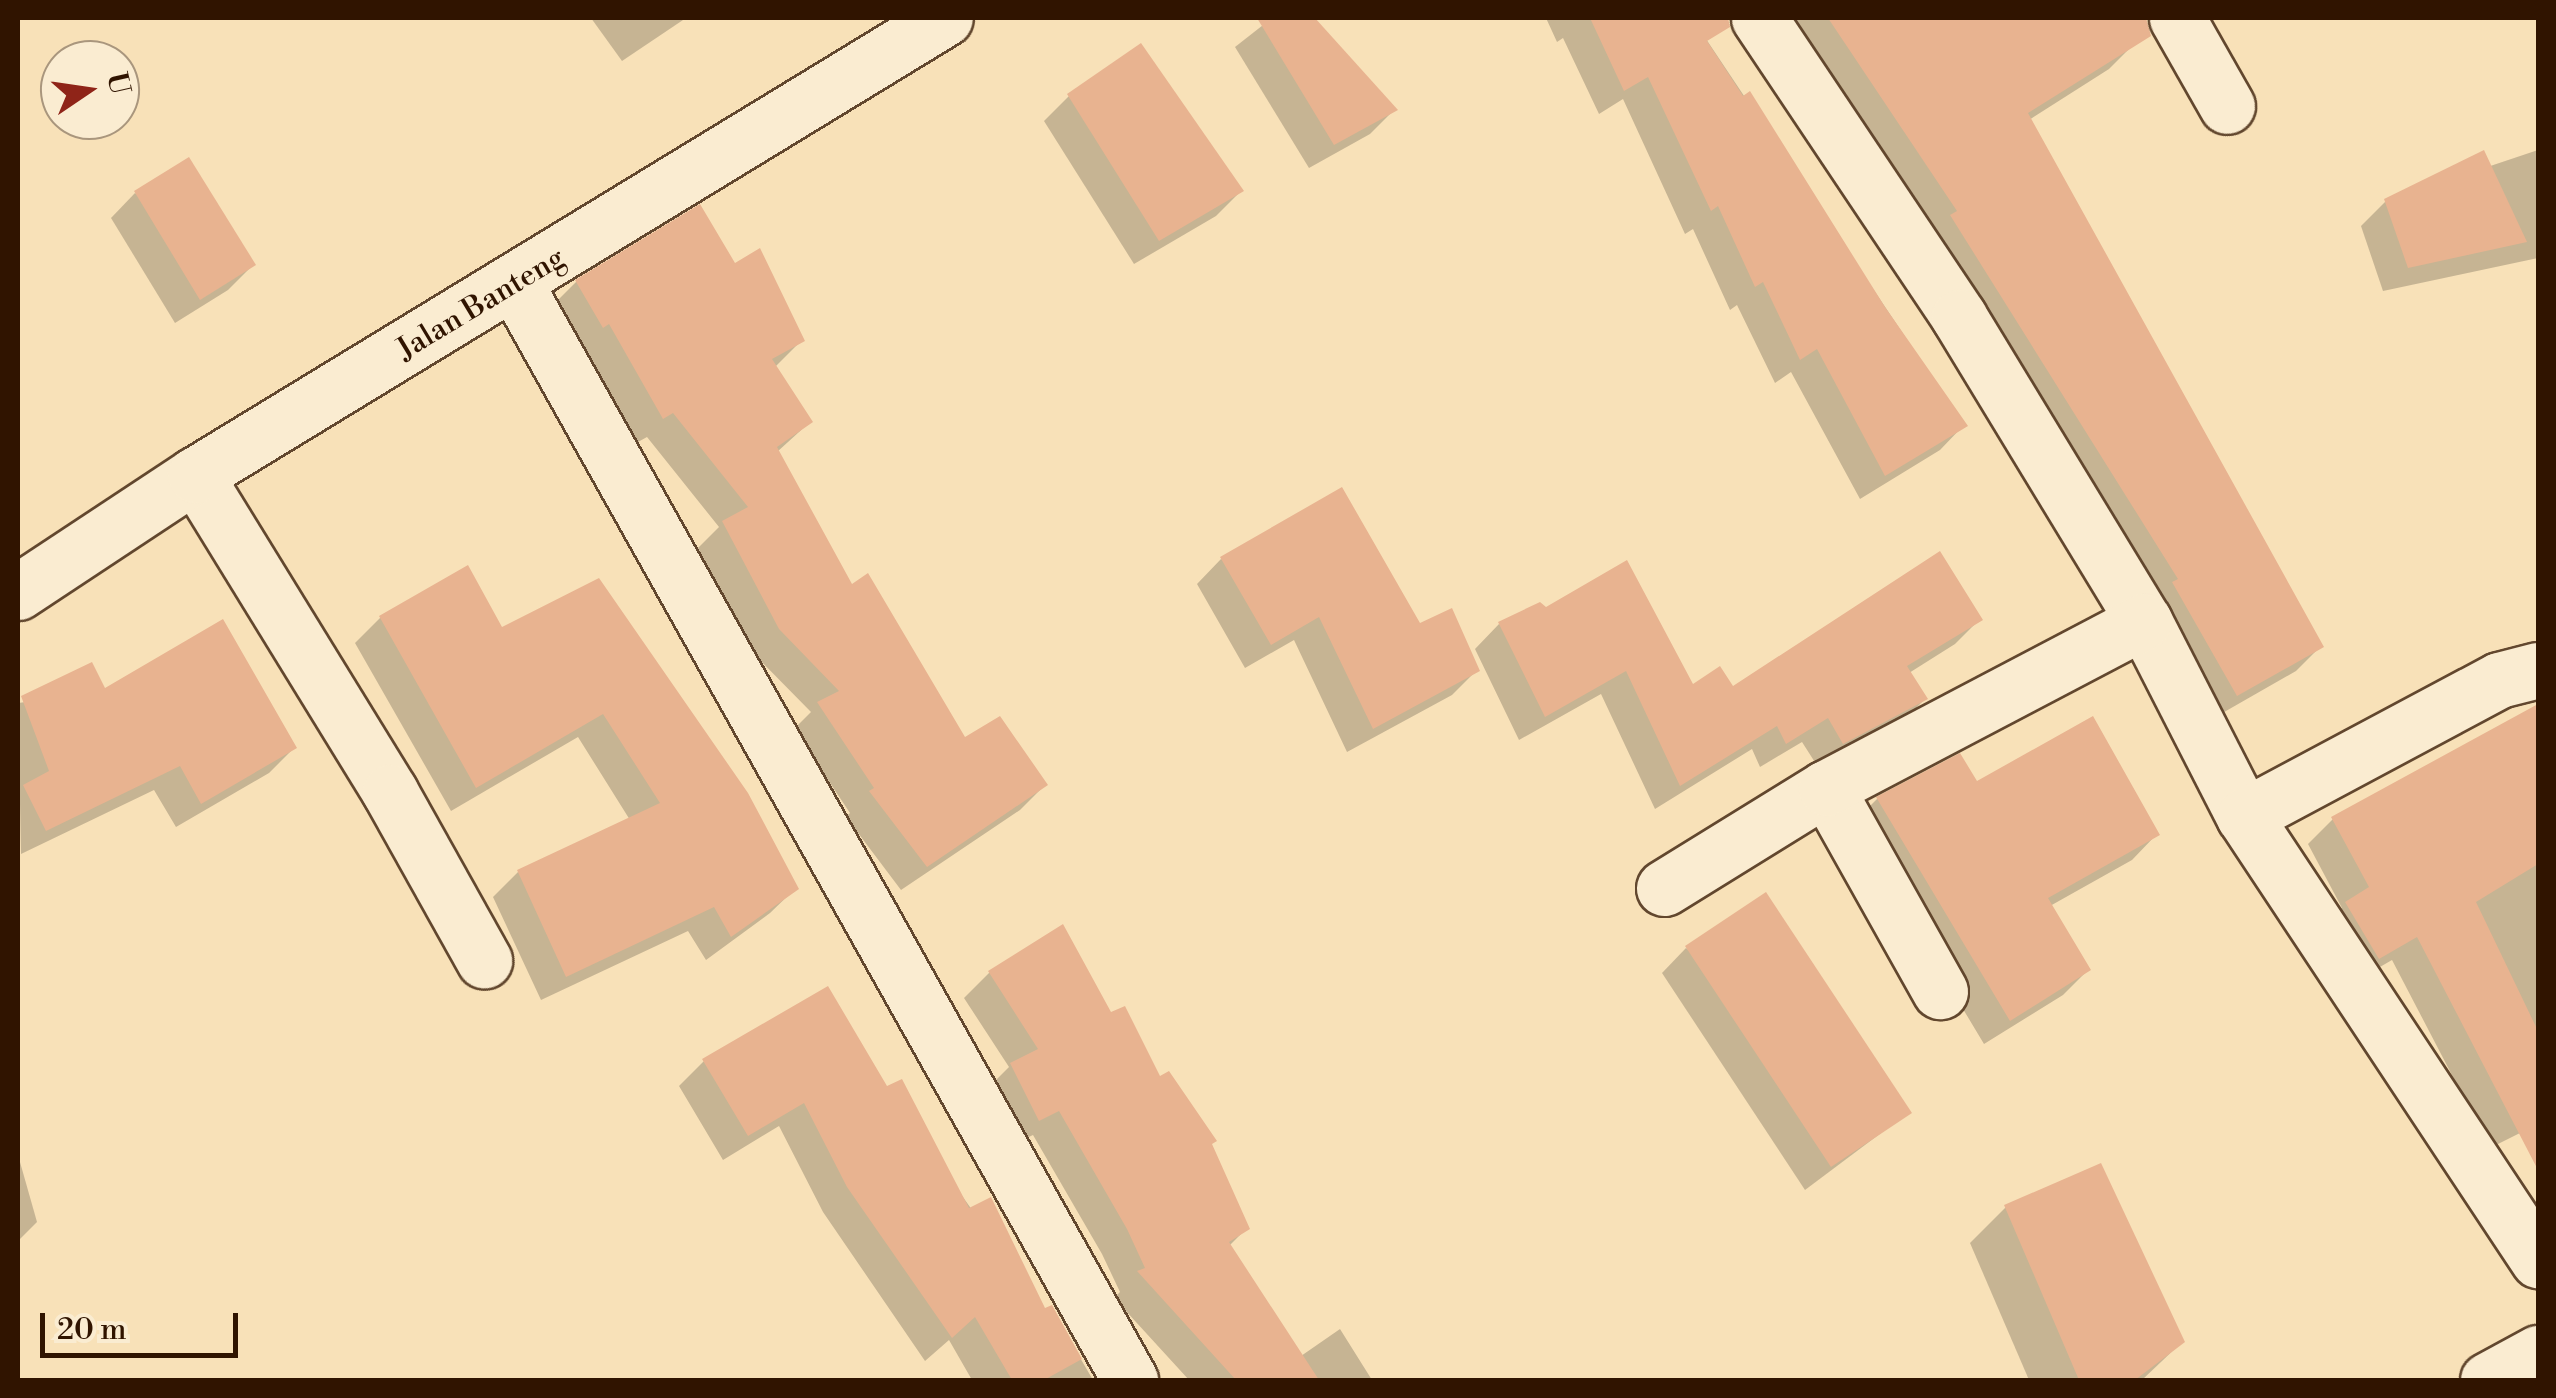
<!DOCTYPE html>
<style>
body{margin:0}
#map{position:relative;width:2556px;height:1398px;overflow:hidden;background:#f8e1b8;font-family:"Libre Bodoni",serif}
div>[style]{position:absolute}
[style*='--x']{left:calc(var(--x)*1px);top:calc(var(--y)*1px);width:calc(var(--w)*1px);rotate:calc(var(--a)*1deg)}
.shadow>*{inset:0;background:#0003}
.building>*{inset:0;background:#e8b390}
.roads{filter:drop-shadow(2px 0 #62472e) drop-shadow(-2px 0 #62472e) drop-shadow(0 2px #62472e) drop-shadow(0 -2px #62472e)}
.street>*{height:55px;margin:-27.5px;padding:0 27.5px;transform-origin:27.5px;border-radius:27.5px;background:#faecd1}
span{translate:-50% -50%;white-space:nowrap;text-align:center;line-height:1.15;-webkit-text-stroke:10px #faecd1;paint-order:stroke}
.street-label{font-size:30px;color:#301400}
.frame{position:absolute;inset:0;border:20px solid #301400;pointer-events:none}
.north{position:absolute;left:40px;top:40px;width:100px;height:100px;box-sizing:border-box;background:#faecd1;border:2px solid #a9967d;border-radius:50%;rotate:77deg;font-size:28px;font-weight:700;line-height:40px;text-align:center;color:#301400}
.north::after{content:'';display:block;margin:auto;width:35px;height:45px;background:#8f2418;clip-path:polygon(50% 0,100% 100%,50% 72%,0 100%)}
.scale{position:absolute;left:40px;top:1313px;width:198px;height:45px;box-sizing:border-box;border:5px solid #301400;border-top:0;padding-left:12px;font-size:30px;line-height:35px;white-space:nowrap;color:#301400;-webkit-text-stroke:8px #faecd1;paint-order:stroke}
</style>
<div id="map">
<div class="shadow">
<div style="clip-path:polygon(591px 18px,686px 18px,622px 61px)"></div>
<div style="clip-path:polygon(1272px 18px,1312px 18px,1394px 110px,1370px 134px,1309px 168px,1235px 47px)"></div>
<div style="clip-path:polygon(1546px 18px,1692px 18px,1964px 425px,1940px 450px,1860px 499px,1791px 372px,1775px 383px,1737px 305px,1730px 310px,1693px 229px,1685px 234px,1623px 99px,1599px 114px,1563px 38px,1557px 42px)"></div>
<div style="clip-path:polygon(1796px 18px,2117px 18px,2134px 44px,2109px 69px,2029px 120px,2321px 646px,2296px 671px,2212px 719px,1791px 22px)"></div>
<div style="clip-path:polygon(1069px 96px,1241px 191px,1216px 216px,1134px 264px,1044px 121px)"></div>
<div style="clip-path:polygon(2538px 150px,2538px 258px,2383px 291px,2361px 226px,2386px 201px)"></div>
<div style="clip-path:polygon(135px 193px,253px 265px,228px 290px,175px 323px,111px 218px)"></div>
<div style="clip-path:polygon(699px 207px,734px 266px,802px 340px,775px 367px,810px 422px,777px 452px,851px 588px,964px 740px,1045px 785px,1020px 810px,901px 890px,846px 817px,850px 813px,794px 729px,811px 712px,754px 654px,698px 548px,719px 527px,647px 437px,638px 442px,584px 347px,577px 351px,551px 307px,576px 282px)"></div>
<div style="clip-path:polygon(1221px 559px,1419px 626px,1477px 670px,1452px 695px,1347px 752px,1294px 640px,1245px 668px,1197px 584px)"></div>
<div style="clip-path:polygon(467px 569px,501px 630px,598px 581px,796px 888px,770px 913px,706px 960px,688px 931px,541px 1000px,493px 897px,518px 872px,630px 820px,578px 737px,451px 811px,355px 643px,380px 618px)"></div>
<div style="clip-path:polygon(1980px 619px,1955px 644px,1909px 673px,1925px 699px,1900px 724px,1818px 767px,1802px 742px,1760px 767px,1752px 749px,1655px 809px,1601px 694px,1519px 740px,1475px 649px,1499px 624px,1692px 688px,1732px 690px)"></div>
<div style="clip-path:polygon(104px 692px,294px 748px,269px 773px,176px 827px,154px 790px,21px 854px,18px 703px)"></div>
<div style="clip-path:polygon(2535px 709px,2538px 1124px,2490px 1148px,2392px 960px,2354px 982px,2322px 928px,2342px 908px,2308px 844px,2333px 819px)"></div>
<div style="clip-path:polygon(1959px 756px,1976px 784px,2156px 835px,2132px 860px,2050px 906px,2088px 970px,2063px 995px,1984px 1044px,1852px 824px,1877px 799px)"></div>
<div style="clip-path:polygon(1062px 928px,1110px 1016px,1210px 1144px,1247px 1228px,1229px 1246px,1301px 1356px,1340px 1329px,1372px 1380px,1189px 1380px,1114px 1298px,1120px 1292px,1102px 1254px,1033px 1135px,1014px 1144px,986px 1090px,1009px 1067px,964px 998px,989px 973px)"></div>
<div style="clip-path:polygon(1686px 948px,1909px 1112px,1805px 1190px,1662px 973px)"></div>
<div style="clip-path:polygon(704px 1061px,886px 1089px,1044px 1311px,1051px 1308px,1093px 1380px,972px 1380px,949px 1340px,925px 1361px,823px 1212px,779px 1126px,723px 1160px,679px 1086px)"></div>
<div style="clip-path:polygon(18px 1155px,37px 1222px,18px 1241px)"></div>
<div style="clip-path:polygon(2006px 1207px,2182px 1342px,2142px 1380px,2029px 1380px,1970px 1243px)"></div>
</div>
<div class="building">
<div style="clip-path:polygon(1257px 18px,1315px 18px,1398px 110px,1334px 145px)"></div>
<div style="clip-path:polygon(1590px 18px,1728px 18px,1730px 27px,1707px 41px,1743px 96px,1750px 91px,1885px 307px,1968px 426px,1885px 476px,1817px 349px,1800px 360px,1763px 282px,1755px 287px,1718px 206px,1711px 211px,1648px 77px,1624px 91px)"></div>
<div style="clip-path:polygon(1828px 18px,2146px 18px,2151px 36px,2028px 113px,2324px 647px,2237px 696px,2172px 582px,2178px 579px,1950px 215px,1957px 211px)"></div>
<div style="clip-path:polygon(1141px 43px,1244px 191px,1159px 241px,1067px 94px)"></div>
<div style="clip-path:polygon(2484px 150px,2527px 242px,2408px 268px,2384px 199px)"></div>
<div style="clip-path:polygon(189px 157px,256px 265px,200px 300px,134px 191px)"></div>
<div style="clip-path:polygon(700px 204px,735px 263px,760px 248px,805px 341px,772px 359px,813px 422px,777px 447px,852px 584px,868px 573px,965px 737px,1000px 716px,1048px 785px,927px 867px,869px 791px,874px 788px,817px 702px,839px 691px,779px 629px,722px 521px,748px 507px,673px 413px,663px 419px,609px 324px,603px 328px,575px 280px)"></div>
<div style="clip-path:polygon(1342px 487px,1420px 623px,1452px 608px,1480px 671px,1373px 729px,1319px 617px,1271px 645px,1220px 557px)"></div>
<div style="clip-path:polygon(1940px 551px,1983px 620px,1907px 666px,1928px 699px,1843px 744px,1828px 718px,1786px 744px,1777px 726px,1680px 786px,1626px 671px,1545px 717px,1498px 622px,1540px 602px,1546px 607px,1627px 560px,1693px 684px,1720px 666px,1733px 686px)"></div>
<div style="clip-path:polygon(468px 565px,502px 627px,599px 578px,748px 793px,799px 889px,731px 937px,714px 907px,566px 977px,517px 870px,660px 803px,603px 714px,476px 788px,379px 616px)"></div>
<div style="clip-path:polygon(223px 619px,297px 748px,201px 804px,180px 766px,46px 831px,23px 785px,49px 771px,21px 696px,92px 662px,105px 688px)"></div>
<div style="clip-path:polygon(2538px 704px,2538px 864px,2476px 902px,2538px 1031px,2538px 1170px,2417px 937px,2379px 959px,2345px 902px,2369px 887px,2331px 817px)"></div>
<div style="clip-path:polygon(2093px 716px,2160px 835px,2048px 898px,2091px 970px,2010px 1021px,1876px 797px,1960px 753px,1977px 781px)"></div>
<div style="clip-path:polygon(1766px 892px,1912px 1113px,1831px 1167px,1685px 946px)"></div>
<div style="clip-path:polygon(1063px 924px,1111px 1012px,1125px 1006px,1160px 1076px,1169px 1071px,1217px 1141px,1212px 1144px,1250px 1229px,1229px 1242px,1319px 1380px,1236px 1380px,1137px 1271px,1145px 1268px,1127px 1229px,1059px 1111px,1039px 1121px,1010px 1063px,1038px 1049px,988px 971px)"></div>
<div style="clip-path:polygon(828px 986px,887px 1086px,902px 1079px,969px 1208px,991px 1197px,1045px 1308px,1052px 1305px,1082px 1359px,1044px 1380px,1012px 1380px,975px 1317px,952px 1338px,847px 1187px,804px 1103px,748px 1136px,702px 1059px)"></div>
<div style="clip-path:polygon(2101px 1163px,2185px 1342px,2135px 1380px,2079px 1380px,2004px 1205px)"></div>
</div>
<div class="roads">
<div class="street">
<div style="--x:1759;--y:18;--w:360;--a:56.2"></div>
<div style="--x:1959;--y:317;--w:356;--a:58.7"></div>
<div style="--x:2144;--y:621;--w:219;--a:62.9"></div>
<div style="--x:2177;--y:18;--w:101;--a:60.4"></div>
<div style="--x:515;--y:284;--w:1257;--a:60.7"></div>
<div style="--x:195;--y:475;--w:372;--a:58.4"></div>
<div style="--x:390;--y:792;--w:193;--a:60.8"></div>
<div style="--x:18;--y:592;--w:212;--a:-33.5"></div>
<div style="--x:195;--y:475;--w:878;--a:-31.36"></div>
<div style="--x:2538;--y:670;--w:40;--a:165.6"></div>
<div style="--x:2499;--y:680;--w:289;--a:151.9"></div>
<div style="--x:2244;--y:816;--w:533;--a:56.49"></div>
<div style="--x:1826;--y:788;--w:233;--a:60.7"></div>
<div style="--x:1664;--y:888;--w:190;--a:-31.7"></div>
<div style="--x:1826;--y:788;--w:359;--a:-27.7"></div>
<div style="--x:2488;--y:1380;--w:57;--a:-28.4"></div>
</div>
</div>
<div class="street-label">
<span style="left:481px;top:304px;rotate:-31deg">Jalan Banteng</span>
</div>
<div class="frame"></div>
<div class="north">U</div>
<div class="scale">20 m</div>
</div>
